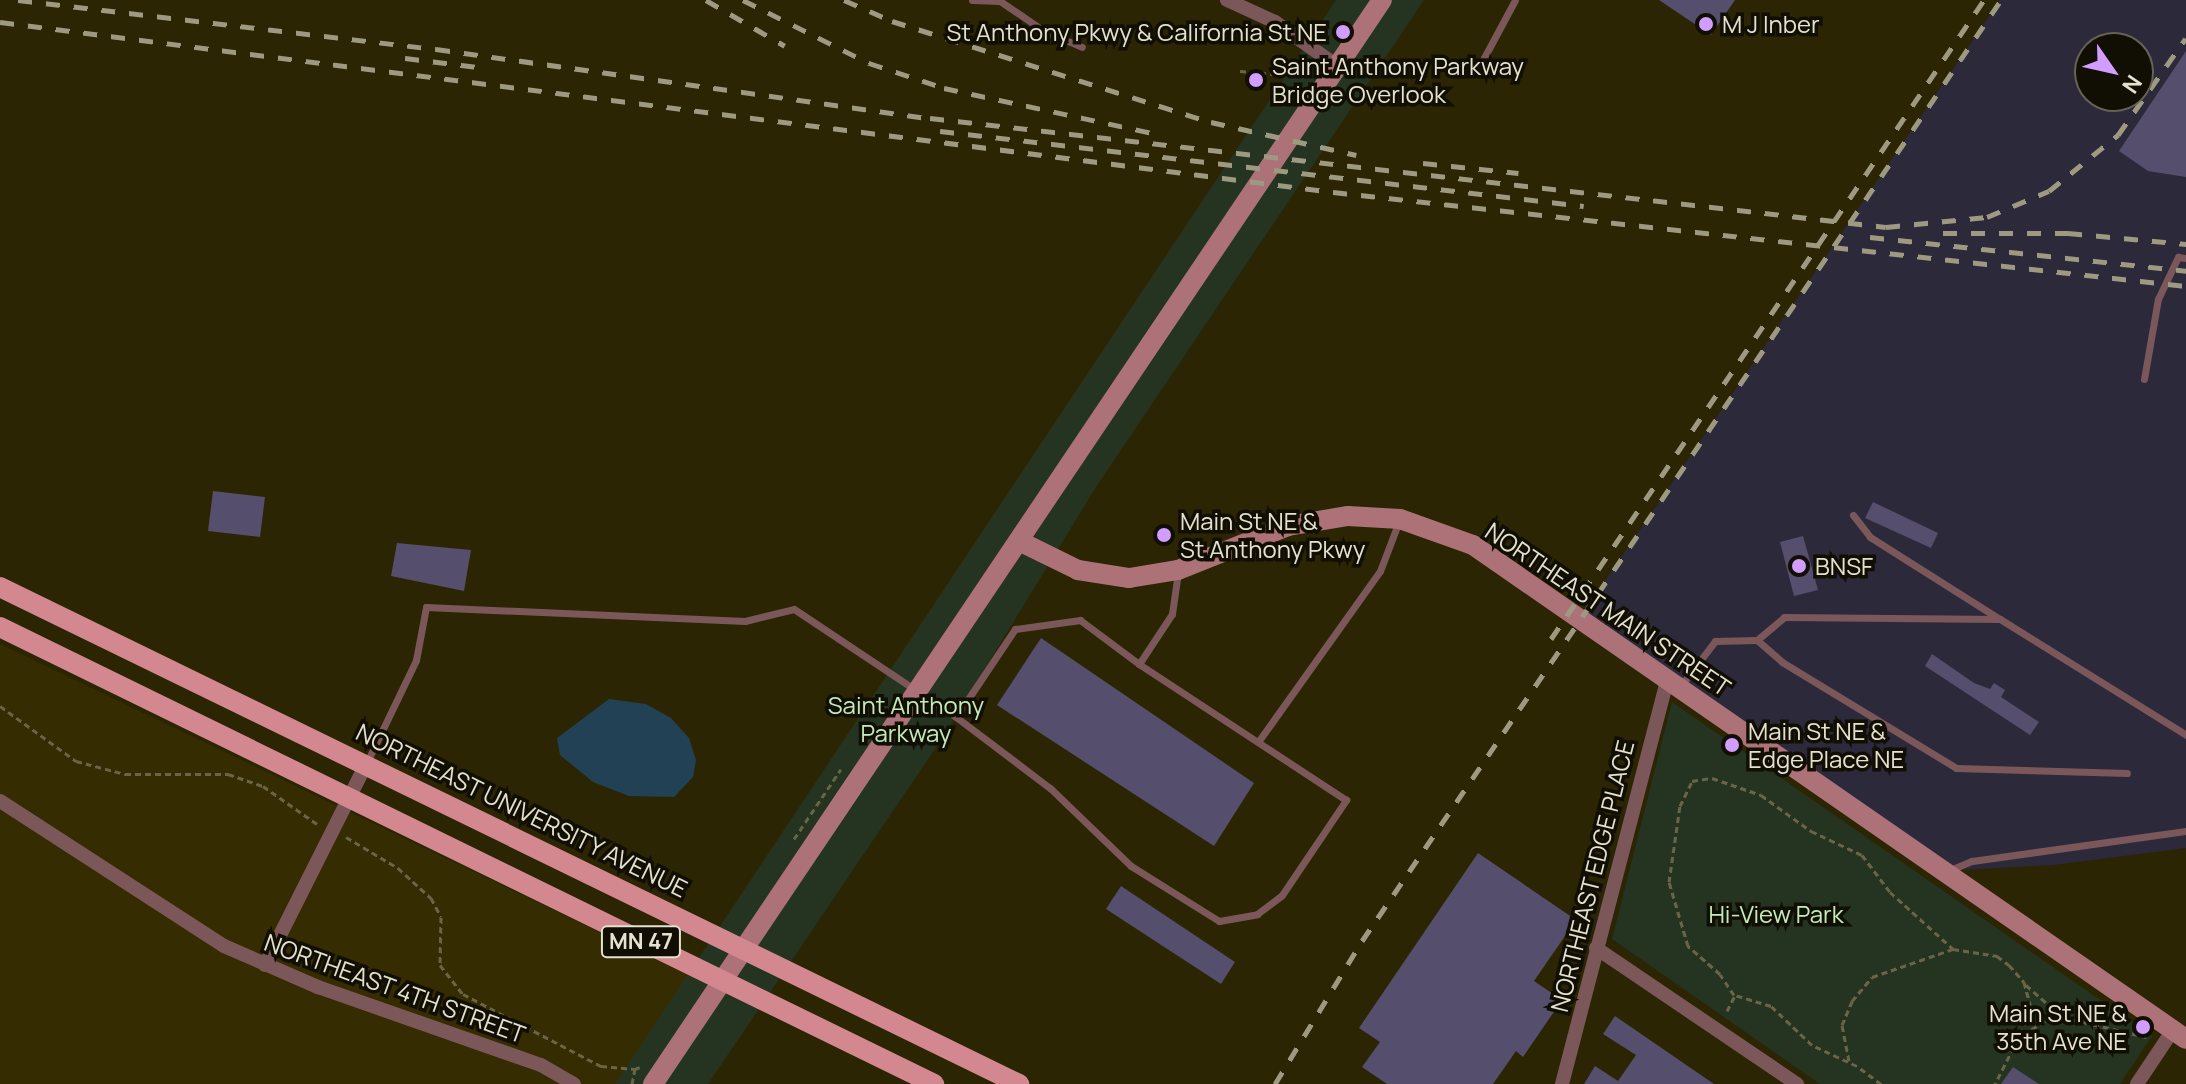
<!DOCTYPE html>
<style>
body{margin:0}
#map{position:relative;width:2186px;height:1084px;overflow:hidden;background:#2b2504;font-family:Manrope,sans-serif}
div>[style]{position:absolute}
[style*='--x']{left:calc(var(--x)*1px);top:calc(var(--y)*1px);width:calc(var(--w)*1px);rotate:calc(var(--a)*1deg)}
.built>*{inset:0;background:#352c01}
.industrial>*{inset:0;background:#2c2a3a}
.green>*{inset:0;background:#253421}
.water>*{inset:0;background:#234154}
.building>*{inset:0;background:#554e6d}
.path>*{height:3px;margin-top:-1.5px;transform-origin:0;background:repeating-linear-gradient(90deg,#6a6448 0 6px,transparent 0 10px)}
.lane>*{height:7px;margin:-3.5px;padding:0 3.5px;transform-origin:3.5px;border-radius:3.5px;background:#7c575a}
.street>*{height:14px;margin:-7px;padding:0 7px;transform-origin:7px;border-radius:7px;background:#7c575a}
.secondary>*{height:20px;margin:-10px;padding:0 10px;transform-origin:10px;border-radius:10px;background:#ad7277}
.primary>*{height:20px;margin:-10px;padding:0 10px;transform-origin:10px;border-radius:10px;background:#d3878e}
.rail>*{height:5px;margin-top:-2.5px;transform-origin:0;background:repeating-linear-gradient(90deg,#9e9981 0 14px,transparent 0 28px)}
.dots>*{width:22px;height:22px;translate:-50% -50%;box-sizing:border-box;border:4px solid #110e03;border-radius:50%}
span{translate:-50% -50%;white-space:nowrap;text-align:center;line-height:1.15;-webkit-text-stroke:7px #110e03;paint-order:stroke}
.shield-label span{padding:2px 6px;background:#110e03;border:2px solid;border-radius:6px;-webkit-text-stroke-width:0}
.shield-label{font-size:22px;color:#e5e1cf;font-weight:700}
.poi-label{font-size:24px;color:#e5e1cf}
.left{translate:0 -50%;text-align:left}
.right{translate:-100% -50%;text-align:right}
.street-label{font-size:24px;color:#e5e1cf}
.park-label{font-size:24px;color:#c4ebb7}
.north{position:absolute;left:2074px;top:32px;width:80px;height:80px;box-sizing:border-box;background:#110e03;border:2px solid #666255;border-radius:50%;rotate:124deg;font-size:22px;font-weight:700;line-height:32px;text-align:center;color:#e5e1cf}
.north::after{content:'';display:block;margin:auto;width:28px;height:36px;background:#d19dfe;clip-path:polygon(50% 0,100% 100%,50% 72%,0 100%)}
</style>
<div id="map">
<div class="built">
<div style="clip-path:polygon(0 644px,691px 976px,617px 1084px,0 1084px)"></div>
</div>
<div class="industrial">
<div style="clip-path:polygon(evenodd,2000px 0,2186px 0,2186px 848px,2053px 865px,1959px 870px,1584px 612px,2000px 0,2090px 48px,2138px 48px,2138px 96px,2090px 96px,2090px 48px)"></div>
</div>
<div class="green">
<div style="clip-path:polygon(1336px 0,1424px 0,1096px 487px,943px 737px,708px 1084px,615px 1084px)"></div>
<div style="clip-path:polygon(1672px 702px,2152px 1036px,2120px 1084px,1820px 1084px,1612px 939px)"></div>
</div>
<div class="water">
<div style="clip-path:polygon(609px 699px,646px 704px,671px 718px,689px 738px,696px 760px,693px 777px,674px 797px,629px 796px,593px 782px,560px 755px,557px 738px)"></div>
</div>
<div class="building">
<div style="clip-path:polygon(1659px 0,1735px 0,1711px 35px)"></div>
<div style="clip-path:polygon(2186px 51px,2186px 177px,2148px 171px,2119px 151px)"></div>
<div style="clip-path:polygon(213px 491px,265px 497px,260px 537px,208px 531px)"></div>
<div style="clip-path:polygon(1873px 502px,1938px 533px,1931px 548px,1865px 518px)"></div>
<div style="clip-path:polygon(1803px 536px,1818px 590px,1794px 596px,1780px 542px)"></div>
<div style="clip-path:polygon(397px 543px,471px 550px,464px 591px,391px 576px)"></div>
<div style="clip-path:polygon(1041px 638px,1254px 783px,1214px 846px,997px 705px)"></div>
<div style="clip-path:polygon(1932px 654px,1974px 683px,1990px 689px,1994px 683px,2005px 690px,2001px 697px,2039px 722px,2030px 735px,1925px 666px)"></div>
<div style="clip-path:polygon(1478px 853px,1576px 920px,1534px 981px,1562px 1000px,1523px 1057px,1516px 1051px,1493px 1084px,1387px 1084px,1362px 1067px,1380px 1042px,1359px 1028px)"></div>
<div style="clip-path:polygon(1121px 886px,1235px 962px,1221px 984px,1106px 909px)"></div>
<div style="clip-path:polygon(1615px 1016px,1663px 1049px,1714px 1084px,1584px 1084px,1595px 1066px,1618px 1081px,1636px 1055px,1603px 1034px)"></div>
<div style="clip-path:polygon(2013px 1067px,2039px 1084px,2001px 1084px)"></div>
</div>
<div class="path">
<div style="--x:1240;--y:71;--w:66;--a:5.2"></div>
<div style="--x:0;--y:706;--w:94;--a:35.9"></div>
<div style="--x:76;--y:761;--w:51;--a:14.9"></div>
<div style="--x:125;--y:774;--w:103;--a:0"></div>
<div style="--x:228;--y:774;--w:37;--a:19"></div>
<div style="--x:263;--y:786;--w:66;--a:35.1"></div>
<div style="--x:346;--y:837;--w:61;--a:30.8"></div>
<div style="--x:398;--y:868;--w:45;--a:42.3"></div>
<div style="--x:431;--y:898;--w:21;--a:62"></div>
<div style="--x:441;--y:917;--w:48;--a:91.2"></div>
<div style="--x:440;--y:965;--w:37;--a:52"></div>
<div style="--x:463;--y:994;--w:156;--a:27.6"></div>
<div style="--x:601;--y:1066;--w:34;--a:5"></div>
<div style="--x:794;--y:839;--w:84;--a:-56.1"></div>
<div style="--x:2026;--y:985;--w:44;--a:41.3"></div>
<div style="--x:1727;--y:1011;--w:16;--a:-63"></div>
<div style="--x:2023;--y:1035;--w:37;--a:-33"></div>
<div style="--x:2054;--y:1015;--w:95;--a:13.4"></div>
<div style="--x:1849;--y:1061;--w:37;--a:-101"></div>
<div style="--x:1842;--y:1025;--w:26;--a:-67"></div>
<div style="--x:1852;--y:1001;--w:31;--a:-50"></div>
<div style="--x:1872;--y:977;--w:86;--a:-19.1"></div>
<div style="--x:632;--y:1084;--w:15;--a:-79"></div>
<div style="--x:635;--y:1069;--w:5;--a:-22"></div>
<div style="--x:1881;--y:1084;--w:30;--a:-143"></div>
<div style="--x:1857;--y:1066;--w:50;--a:-155"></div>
<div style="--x:1812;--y:1045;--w:57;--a:-136.4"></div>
<div style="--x:1771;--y:1006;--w:39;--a:-163"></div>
<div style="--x:1734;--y:995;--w:25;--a:-124"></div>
<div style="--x:1720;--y:974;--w:43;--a:-138.8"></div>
<div style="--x:1688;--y:946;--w:67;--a:-106.5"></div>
<div style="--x:1669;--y:882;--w:77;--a:-81.8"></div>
<div style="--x:1680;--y:806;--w:28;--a:-64"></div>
<div style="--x:1692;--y:781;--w:20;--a:-9"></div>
<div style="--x:1712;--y:778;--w:52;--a:19.1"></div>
<div style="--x:1761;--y:795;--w:62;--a:35.8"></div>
<div style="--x:1811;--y:831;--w:56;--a:25.2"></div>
<div style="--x:1862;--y:855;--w:46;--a:52.9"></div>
<div style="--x:1890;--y:892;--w:85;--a:42.1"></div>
<div style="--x:1953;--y:949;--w:45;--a:9"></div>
<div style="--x:1997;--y:956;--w:15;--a:37"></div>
<div style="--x:2009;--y:965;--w:23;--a:49"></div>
<div style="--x:2024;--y:982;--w:30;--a:75"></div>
<div style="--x:2032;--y:1011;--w:82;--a:116.9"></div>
</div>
<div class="lane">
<div style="--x:972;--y:0;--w:28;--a:2"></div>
<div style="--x:1000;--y:1;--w:53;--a:34.3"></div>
<div style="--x:1044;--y:31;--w:41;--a:22.8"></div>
<div style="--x:1478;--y:69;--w:78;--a:-61.8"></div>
<div style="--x:2144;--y:379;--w:81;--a:-80.1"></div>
<div style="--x:2158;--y:299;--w:47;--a:-64.5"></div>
<div style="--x:2178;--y:257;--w:8;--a:7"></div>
<div style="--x:1853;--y:515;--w:28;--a:52"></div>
<div style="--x:1870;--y:537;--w:151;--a:32.3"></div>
<div style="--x:1757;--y:640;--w:33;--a:41"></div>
<div style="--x:1782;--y:662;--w:204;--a:31.3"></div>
<div style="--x:1956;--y:768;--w:171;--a:1.7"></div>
<div style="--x:1680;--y:687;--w:58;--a:-52.7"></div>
<div style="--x:1715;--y:641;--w:42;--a:-1.4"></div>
<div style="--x:1757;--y:640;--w:35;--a:-40"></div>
<div style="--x:1784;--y:617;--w:216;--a:0.5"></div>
<div style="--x:2000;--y:619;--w:219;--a:31.9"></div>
<div style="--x:956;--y:717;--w:118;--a:37.1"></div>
<div style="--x:1050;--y:788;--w:112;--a:43.9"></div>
<div style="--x:1131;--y:866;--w:104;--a:32"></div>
<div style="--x:1219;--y:921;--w:39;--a:-10"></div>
<div style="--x:1257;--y:914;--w:31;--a:-37"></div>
<div style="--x:1282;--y:895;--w:115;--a:-56"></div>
<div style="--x:1346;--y:800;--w:248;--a:-146.7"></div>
<div style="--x:1258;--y:742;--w:210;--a:-54.5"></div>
<div style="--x:1380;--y:571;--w:53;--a:-69.2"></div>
<div style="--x:367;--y:762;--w:113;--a:-64.3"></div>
<div style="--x:416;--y:660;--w:54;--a:-79.3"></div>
<div style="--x:426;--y:607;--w:319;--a:2.5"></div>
<div style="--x:745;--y:621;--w:50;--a:-13.8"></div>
<div style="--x:794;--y:609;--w:195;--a:33.7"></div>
<div style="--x:956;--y:717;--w:106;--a:-56.2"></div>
<div style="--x:1015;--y:629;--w:66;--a:-7.9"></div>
<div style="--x:1080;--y:620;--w:74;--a:36.7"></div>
<div style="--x:1139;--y:664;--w:60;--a:-56.6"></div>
<div style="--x:1172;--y:614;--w:42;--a:-81.9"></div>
<div style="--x:1948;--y:871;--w:26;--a:-23"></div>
<div style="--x:1972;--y:861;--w:216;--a:-8"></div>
</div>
<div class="street">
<div style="--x:1227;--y:0;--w:53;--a:24.6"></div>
<div style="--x:1275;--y:22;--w:76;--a:35.4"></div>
<div style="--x:0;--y:801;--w:267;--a:32.9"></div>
<div style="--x:224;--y:946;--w:103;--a:23.6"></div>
<div style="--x:318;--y:987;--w:236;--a:19.3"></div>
<div style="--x:541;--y:1065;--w:38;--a:30"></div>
<div style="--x:1596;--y:948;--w:243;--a:34.1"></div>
<div style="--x:265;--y:965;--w:225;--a:-63.3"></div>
<div style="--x:1562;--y:1084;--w:417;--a:-75.4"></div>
<div style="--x:2137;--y:1084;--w:65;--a:-56.3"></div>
</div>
<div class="secondary">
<div style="--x:1019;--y:541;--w:66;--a:26.2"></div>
<div style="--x:1078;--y:570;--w:52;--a:8.9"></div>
<div style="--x:1129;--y:578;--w:50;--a:-9.3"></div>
<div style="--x:1178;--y:570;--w:118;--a:-21.8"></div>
<div style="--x:1288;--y:526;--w:61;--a:-9.5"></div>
<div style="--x:1348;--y:516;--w:52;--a:3.3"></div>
<div style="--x:1400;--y:519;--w:77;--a:19.6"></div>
<div style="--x:1473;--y:545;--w:867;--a:34.72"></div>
<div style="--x:653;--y:1084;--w:1306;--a:-56.08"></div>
</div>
<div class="primary">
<div style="--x:0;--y:587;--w:1134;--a:26"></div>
<div style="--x:0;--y:627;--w:1040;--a:26.07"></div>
</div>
<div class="rail">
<div style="--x:18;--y:0;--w:421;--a:6.7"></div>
<div style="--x:436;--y:49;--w:499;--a:8"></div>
<div style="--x:930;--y:118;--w:962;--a:6.5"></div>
<div style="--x:1886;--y:227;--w:101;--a:-5.7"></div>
<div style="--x:1987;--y:217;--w:67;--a:-22.8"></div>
<div style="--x:2049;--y:191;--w:89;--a:-39.1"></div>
<div style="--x:2118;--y:135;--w:118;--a:-55"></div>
<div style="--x:706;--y:0;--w:91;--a:30.2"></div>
<div style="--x:743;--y:0;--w:141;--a:26.6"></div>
<div style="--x:869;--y:63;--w:79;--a:18.4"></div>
<div style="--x:944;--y:88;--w:223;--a:12.2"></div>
<div style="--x:844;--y:0;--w:52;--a:23.6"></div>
<div style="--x:892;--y:21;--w:335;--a:17.6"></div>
<div style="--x:1211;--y:122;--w:149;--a:12.8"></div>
<div style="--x:0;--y:22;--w:1344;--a:7.27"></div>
<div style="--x:1333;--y:192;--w:858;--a:6.29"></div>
<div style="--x:405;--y:58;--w:73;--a:7.1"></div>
<div style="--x:940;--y:131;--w:648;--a:6.64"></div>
<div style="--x:1423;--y:163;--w:96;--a:6"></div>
<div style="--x:1943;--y:233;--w:125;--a:0"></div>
<div style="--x:2068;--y:233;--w:119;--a:5.3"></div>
<div style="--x:1870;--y:237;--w:318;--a:6.1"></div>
<div style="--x:1551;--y:639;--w:772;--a:-55.88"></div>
<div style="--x:1275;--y:1084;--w:167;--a:-58.7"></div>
<div style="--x:1362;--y:941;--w:1137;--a:-55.82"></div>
</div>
<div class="dots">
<div style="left:1706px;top:24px;background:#d19dfe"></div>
<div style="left:1343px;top:32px;background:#d19dfe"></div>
<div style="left:1256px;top:80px;background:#d19dfe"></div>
<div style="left:1164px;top:535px;background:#d19dfe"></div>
<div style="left:1799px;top:566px;background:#d19dfe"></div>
<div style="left:1732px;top:745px;background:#d19dfe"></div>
<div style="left:2143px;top:1027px;background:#d19dfe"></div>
</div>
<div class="shield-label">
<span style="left:641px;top:942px">MN 47</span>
</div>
<div class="poi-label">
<span class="left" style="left:1722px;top:24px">M J Inber</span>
<span class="right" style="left:1327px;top:32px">St Anthony Pkwy &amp; California St NE</span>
<span class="left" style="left:1272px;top:80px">Saint Anthony Parkway<br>Bridge Overlook</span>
<span class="left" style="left:1180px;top:535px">Main St NE &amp;<br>St Anthony Pkwy</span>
<span class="left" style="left:1815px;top:566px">BNSF</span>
<span class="left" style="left:1748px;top:745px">Main St NE &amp;<br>Edge Place NE</span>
<span class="right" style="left:2127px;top:1027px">Main St NE &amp;<br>35th Ave NE</span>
</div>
<div class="street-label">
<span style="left:1608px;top:609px;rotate:34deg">NORTHEAST MAIN STREET</span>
<span style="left:522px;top:810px;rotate:26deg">NORTHEAST UNIVERSITY AVENUE</span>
<span style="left:1592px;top:876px;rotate:-76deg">NORTHEAST EDGE PLACE</span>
<span style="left:395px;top:988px;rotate:20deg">NORTHEAST 4TH STREET</span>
</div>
<div class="park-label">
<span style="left:906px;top:719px">Saint Anthony<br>Parkway</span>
<span style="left:1776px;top:914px">Hi-View Park</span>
</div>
<div class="north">N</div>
</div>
